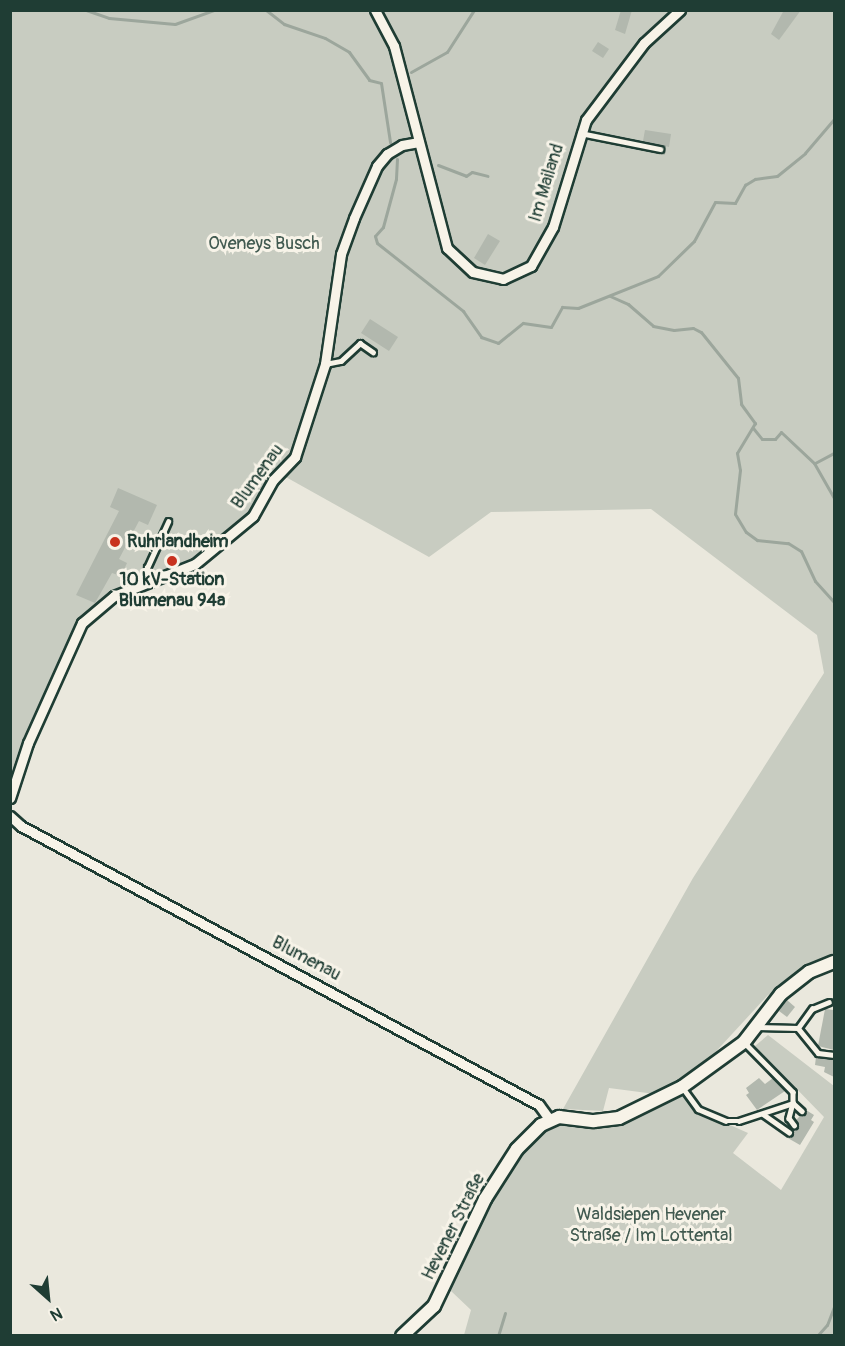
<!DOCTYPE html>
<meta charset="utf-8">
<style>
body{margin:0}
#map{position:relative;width:845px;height:1346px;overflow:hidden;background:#eae8dd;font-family:Pangolin,sans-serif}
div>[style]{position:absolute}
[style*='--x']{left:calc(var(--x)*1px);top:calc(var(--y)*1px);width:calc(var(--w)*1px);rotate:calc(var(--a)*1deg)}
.green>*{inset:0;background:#c8ccc1}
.stream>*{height:3px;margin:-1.5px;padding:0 1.5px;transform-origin:1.5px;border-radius:1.5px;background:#9ca69c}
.building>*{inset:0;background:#b2b8ae}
.roads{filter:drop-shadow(2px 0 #1f3d34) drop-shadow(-2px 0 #1f3d34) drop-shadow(0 2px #1f3d34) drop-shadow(0 -2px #1f3d34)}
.service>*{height:4.5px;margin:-2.25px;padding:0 2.25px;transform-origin:2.25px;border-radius:2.25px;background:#f7f3e8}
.minor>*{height:9px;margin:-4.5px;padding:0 4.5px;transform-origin:4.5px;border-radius:4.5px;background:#f7f3e8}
.tertiary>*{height:12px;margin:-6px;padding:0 6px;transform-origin:6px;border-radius:6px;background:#f7f3e8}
.dots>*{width:16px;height:16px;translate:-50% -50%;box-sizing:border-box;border:3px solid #f7f3e8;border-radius:50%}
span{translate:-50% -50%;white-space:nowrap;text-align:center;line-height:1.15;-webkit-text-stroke:6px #f7f3e8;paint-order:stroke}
.street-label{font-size:18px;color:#1f3d34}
.park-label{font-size:18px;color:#415a50}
.poi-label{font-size:18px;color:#1f3d34;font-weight:700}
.left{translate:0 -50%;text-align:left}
.frame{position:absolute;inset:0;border:12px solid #1f3d34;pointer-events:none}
.north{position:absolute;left:18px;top:1268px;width:60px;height:60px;-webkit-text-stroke:4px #f7f3e8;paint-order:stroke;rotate:153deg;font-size:16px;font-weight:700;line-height:24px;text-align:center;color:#1f3d34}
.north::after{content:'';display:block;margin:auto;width:21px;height:27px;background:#1f3d34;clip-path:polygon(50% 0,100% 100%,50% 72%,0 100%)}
</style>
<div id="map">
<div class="green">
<div style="clip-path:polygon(10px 11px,834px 11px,834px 957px,768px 995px,709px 1059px,655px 1094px,609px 1088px,603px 1111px,563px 1109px,693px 878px,824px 673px,817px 635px,651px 509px,491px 512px,429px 557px,284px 476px,253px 516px,184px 577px,129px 594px,87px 625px,11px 782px)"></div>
<div style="clip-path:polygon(768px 1035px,834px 1086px,834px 1335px,464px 1335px,471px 1310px,451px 1291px,452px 1281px,482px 1215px,522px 1151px,549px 1126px,581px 1125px,644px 1112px,681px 1095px,703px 1113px,748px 1133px,733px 1153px,781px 1190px,824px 1117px,755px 1046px)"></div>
</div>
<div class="stream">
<div style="--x:86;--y:10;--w:24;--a:19"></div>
<div style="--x:109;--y:18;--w:66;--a:5.2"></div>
<div style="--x:175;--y:24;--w:41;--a:-19.7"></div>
<div style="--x:266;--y:10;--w:23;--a:38"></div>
<div style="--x:284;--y:24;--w:43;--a:18.9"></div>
<div style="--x:325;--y:38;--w:28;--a:30"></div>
<div style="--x:349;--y:52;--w:34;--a:54"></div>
<div style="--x:369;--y:80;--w:12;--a:14"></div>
<div style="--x:381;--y:83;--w:60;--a:81.3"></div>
<div style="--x:411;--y:72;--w:41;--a:-29.1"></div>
<div style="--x:447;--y:52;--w:50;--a:-57.3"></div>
<div style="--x:397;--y:159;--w:20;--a:93"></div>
<div style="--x:396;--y:179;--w:50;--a:105.2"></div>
<div style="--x:383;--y:227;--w:12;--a:132"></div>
<div style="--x:375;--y:236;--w:7;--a:74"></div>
<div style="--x:377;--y:243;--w:110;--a:38.3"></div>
<div style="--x:463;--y:311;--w:32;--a:55"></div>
<div style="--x:481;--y:337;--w:18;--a:19"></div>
<div style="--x:498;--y:343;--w:32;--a:-39"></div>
<div style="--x:523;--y:323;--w:28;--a:8"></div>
<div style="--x:551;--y:327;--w:23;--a:-61"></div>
<div style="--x:562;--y:307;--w:16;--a:4"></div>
<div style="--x:578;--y:308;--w:86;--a:-21.8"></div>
<div style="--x:658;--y:276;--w:50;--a:-44.2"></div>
<div style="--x:694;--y:241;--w:44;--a:-61.7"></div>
<div style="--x:715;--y:202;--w:20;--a:3"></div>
<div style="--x:735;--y:203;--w:21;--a:-61"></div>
<div style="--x:745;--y:185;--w:12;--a:-31"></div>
<div style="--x:755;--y:179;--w:22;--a:-8"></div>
<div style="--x:777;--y:176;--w:36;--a:-39"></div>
<div style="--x:805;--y:153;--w:45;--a:-49.5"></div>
<div style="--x:438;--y:165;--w:30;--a:21"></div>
<div style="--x:466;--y:176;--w:7;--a:-34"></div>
<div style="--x:472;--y:172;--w:16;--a:14"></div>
<div style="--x:610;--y:296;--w:20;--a:24"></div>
<div style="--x:628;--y:304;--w:33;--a:41"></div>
<div style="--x:653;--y:326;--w:21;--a:11"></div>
<div style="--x:674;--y:330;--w:19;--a:-6"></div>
<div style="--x:693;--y:328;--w:9;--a:27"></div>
<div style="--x:701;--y:332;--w:59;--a:51.2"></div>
<div style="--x:738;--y:378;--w:26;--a:83"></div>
<div style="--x:741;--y:404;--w:24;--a:54"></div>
<div style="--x:755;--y:423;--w:35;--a:121"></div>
<div style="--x:737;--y:453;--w:17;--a:80"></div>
<div style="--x:740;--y:470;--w:44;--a:96.5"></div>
<div style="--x:735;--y:514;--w:21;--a:59"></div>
<div style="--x:746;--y:532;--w:14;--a:36"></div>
<div style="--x:757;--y:540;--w:31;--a:6"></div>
<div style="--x:788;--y:543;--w:15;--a:32"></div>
<div style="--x:801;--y:551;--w:33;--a:65"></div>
<div style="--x:815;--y:581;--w:28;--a:48"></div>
<div style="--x:753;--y:428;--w:14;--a:51"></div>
<div style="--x:762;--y:439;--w:13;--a:0"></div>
<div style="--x:775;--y:439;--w:9;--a:-49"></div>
<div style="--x:781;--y:432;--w:45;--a:43.2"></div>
<div style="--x:814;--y:463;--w:40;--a:60.3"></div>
<div style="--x:815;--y:463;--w:21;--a:-28"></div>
<div style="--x:498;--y:1336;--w:24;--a:-73"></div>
<div style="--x:817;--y:1336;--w:15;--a:-48"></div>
<div style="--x:827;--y:1325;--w:19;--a:-69"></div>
</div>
<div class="building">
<div style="clip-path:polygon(621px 10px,632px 10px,625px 34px,615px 30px)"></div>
<div style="clip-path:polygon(784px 10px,801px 10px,779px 40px,771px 34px)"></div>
<div style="clip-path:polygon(598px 42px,609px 49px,603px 58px,592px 51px)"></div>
<div style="clip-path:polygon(645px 130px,671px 134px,669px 147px,643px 141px)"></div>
<div style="clip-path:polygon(488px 234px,500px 241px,485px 265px,474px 258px)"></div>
<div style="clip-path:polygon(370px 319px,398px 337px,389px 351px,361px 333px)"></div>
<div style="clip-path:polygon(118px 488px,157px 505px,148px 525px,139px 521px,119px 559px,127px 563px,121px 576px,112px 573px,95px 603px,76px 595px,119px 511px,110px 507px)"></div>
<div style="clip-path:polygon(787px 1000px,795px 1007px,787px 1017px,779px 1011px)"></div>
<div style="clip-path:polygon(825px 1009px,834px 1010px,834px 1050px,818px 1046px)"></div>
<div style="clip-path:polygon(816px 1057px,834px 1059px,834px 1077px,824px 1072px,825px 1067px,815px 1065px)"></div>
<div style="clip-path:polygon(759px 1078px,765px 1084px,773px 1078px,785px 1091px,757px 1110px,746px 1095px,749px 1093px,746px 1088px)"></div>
<div style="clip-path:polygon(806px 1110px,814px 1115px,811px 1120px,814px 1122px,800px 1145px,786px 1137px,792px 1135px,792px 1129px,798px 1126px,796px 1120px)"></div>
</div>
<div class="roads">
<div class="service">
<div style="--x:580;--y:133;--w:82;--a:11.3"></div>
<div style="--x:325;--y:364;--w:16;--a:-11"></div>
<div style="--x:341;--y:361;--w:26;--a:-43"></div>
<div style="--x:360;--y:343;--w:16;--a:35"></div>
<div style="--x:151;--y:581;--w:14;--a:-107"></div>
<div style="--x:147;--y:568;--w:51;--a:-65.5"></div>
<div style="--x:757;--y:1027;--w:41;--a:1.4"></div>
<div style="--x:798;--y:1028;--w:32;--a:51"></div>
<div style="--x:818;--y:1053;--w:16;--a:7"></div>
<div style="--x:798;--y:1028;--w:24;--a:-54"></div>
<div style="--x:812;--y:1009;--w:18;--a:-22"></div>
<div style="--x:744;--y:1042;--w:70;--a:45.6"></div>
<div style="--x:793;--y:1092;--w:11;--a:90"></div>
<div style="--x:793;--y:1103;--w:12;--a:42"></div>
<div style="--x:683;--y:1088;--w:26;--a:54"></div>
<div style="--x:698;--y:1109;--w:30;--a:23"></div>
<div style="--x:726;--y:1121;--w:13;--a:0"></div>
<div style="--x:739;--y:1121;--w:57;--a:-18.4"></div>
<div style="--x:793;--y:1103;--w:16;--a:105"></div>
<div style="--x:789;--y:1118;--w:9;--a:54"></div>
<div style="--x:763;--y:1114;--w:32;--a:35"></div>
</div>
<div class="minor">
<div style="--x:375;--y:10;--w:41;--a:62.2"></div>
<div style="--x:394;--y:46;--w:209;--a:75.3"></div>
<div style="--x:447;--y:248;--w:35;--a:43"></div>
<div style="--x:473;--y:272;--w:31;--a:13"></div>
<div style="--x:503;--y:279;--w:31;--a:-25"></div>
<div style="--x:531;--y:266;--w:45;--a:-60.6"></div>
<div style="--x:553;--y:227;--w:112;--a:-72.9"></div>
<div style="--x:586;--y:120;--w:96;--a:-53"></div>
<div style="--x:644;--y:43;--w:49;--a:-42.5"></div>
<div style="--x:10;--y:798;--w:58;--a:-71.9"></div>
<div style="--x:28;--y:743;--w:132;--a:-65.8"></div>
<div style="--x:82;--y:623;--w:42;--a:-40.2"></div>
<div style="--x:114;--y:596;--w:87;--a:-21.6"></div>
<div style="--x:195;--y:564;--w:75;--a:-39.6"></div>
<div style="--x:253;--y:516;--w:41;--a:-60.9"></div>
<div style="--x:273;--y:480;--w:32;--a:-46"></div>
<div style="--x:295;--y:457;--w:98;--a:-72.1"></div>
<div style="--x:325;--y:364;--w:111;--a:-81.7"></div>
<div style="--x:341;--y:254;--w:38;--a:-70"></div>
<div style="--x:354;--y:218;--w:57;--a:-66.1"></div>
<div style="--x:377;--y:166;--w:16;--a:-50"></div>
<div style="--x:387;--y:154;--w:17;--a:-31"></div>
<div style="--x:402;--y:145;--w:17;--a:-10"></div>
<div style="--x:10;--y:816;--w:15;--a:42"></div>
<div style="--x:21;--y:826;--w:588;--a:28.31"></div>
<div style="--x:539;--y:1105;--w:19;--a:54"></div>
</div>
<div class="tertiary">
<div style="--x:402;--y:1336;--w:44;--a:-43.2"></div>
<div style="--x:434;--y:1306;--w:119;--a:-64.5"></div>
<div style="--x:485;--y:1199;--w:59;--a:-57.4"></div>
<div style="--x:517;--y:1149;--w:34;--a:-45"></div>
<div style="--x:541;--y:1125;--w:20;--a:-24"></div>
<div style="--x:559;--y:1117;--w:35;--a:7"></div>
<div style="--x:594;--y:1121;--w:25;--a:-7"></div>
<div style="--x:619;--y:1118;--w:70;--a:-26.2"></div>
<div style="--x:682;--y:1087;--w:77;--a:-36"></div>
<div style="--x:744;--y:1042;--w:61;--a:-52.4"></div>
<div style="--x:781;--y:994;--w:36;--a:-38"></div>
<div style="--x:809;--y:972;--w:27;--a:-22"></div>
</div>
</div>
<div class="dots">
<div style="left:115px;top:542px;background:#c8321e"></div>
<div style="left:172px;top:561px;background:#c8321e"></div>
</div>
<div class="street-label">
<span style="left:547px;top:183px;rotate:-73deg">Im Mailand</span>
<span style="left:258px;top:477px;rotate:-54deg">Blumenau</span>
<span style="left:306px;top:959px;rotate:28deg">Blumenau</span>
<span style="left:454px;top:1227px;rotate:-63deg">Hevener Straße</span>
</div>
<div class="park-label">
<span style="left:264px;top:244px">Oveneys Busch</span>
<span style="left:651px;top:1226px">Waldsiepen Hevener<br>Straße / Im Lottental</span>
</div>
<div class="poi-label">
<span class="left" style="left:127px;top:542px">Ruhrlandheim</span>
<span style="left:172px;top:591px">10 kV-Station<br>Blumenau 94a</span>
</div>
<div class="frame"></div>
<div class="north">N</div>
</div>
